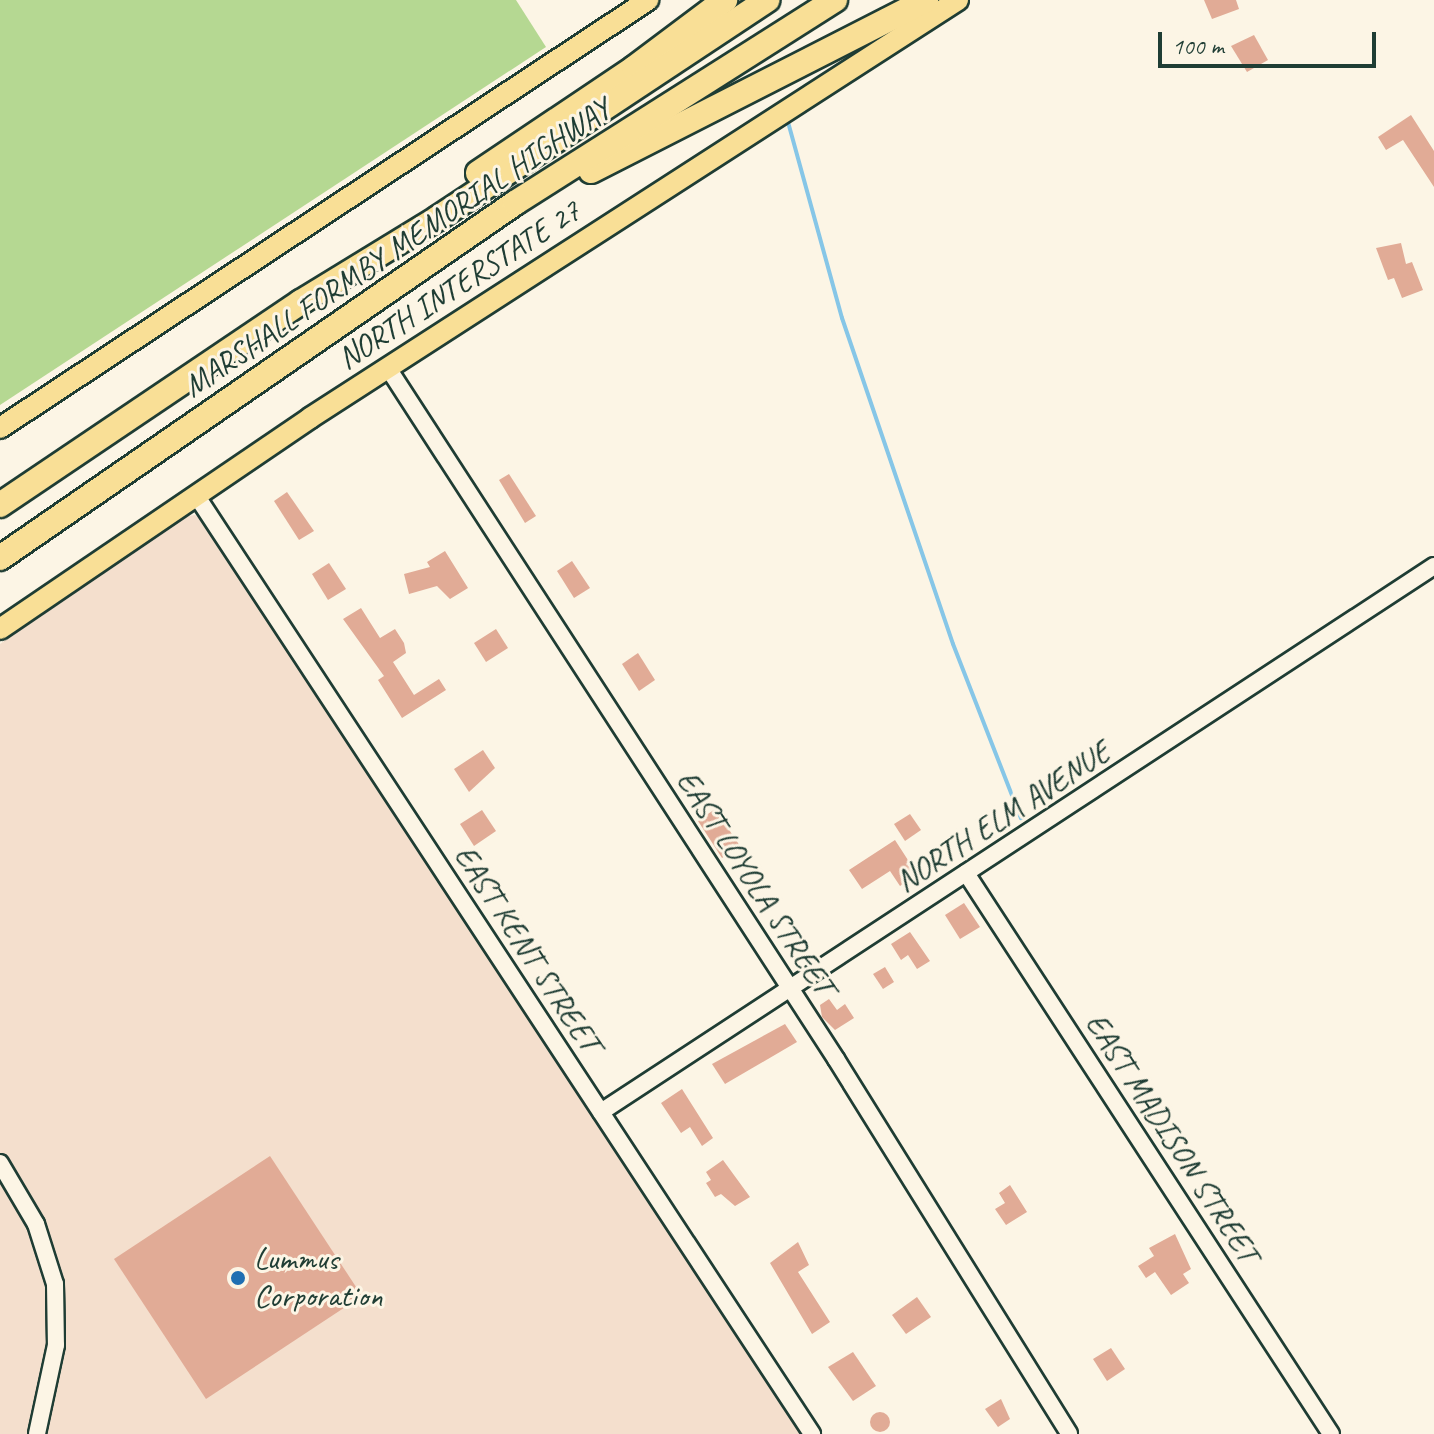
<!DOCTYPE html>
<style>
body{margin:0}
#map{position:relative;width:1434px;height:1434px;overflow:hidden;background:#fcf5e5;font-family:Caveat,sans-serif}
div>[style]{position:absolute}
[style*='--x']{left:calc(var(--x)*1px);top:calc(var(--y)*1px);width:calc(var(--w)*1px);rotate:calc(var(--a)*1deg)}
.built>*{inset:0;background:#f4dfcd}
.green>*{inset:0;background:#b5d892}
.stream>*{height:4px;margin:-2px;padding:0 2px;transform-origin:2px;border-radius:2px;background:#86c6e7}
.building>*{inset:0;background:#e1ab96}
.round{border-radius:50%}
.roads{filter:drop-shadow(2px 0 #1f3d34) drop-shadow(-2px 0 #1f3d34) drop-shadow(0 2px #1f3d34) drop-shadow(0 -2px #1f3d34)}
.minor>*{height:16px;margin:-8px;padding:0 8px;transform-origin:8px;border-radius:8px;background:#fcf5e5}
.major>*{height:20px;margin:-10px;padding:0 10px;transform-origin:10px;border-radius:10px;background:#f9df96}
.highway>*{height:24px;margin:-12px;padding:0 12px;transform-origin:12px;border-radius:12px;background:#f9df96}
.dots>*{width:22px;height:22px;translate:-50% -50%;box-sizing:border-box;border:4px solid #fcf5e5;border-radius:50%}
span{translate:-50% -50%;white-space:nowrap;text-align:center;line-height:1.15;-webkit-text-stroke:6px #fcf5e5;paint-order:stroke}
.street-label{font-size:32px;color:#1f3d34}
.poi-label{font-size:32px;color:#1f3d34}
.left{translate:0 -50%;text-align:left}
.scale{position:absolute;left:1158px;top:32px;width:218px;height:36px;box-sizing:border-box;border:4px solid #1f3d34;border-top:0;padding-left:10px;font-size:24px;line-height:28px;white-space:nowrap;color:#1f3d34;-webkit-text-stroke:6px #fcf5e5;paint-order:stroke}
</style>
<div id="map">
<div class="built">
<div style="clip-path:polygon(195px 515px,205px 523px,800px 1434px,0 1434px,0 644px,184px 517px)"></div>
</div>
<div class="green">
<div style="clip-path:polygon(0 0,516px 0,546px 47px,0 405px)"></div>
</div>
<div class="stream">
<div style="--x:788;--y:122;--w:203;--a:74.6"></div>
<div style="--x:842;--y:318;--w:344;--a:71.2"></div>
<div style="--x:953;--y:644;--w:187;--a:68.7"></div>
</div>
<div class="building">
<div style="clip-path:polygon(1204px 0,1236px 0,1239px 9px,1212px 19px)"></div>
<div style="clip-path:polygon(1254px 35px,1268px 60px,1247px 72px,1231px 46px)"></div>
<div style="clip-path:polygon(1411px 115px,1434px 151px,1434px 187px,1403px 140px,1386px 150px,1378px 137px)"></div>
<div style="clip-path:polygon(1401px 243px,1406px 264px,1412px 262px,1423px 290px,1402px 298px,1394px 278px,1388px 280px,1376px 248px)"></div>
<div style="clip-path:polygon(509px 474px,536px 516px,525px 523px,499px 480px)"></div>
<div style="clip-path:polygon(287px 492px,314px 531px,299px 540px,274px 501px)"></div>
<div style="clip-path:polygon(445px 551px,468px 588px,450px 599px,437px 586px,409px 594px,404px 574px,430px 567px,427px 562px)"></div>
<div style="clip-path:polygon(572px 561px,590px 588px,574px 598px,557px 571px)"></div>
<div style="clip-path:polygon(329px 563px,346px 589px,328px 600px,312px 574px)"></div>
<div style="clip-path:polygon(361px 608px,380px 638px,395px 629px,404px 643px,406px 653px,393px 662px,414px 695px,439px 679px,446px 690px,402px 718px,378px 680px,384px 676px,343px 619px)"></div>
<div style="clip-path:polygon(496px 629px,508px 648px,486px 662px,474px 643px)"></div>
<div style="clip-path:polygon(638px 653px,655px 680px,639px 691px,622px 664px)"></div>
<div style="clip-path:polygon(483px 750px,495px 768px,469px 792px,454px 769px)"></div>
<div style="clip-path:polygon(715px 809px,740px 846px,722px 858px,698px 821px)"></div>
<div style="clip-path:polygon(482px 810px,496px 831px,474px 846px,460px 824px)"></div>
<div style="clip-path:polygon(910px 814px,921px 830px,905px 841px,894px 824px)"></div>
<div style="clip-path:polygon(895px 840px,917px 874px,900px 886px,890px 871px,862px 889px,849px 870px)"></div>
<div style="clip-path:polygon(964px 903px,980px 927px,960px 939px,945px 915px)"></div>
<div style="clip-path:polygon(910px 932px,930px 961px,917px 969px,908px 955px,901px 960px,891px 944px)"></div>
<div style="clip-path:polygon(885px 967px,894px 982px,883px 989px,873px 974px)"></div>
<div style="clip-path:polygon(829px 999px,837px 1010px,845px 1004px,854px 1018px,835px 1030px,822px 1017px,820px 1005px)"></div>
<div style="clip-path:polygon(785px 1024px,797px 1042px,725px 1084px,712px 1064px)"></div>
<div style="clip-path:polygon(682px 1089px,713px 1138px,702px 1146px,690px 1127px,681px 1133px,661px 1103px)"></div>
<div style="clip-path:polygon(270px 1156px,362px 1296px,206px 1399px,114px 1259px)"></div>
<div style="clip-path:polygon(723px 1160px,750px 1197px,735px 1206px,721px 1194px,715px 1197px,706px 1183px,711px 1180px,706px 1172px)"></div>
<div style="clip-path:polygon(1010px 1185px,1027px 1212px,1006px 1225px,995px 1209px,1005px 1203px,999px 1193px)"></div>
<div style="clip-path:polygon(1175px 1234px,1191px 1269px,1183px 1274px,1189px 1283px,1171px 1295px,1155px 1272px,1146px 1278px,1138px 1266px,1154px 1256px,1149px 1248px)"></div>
<div style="clip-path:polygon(798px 1242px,809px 1265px,798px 1272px,830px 1322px,812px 1334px,770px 1263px)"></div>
<div style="clip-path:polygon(917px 1297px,931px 1317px,906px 1334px,892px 1315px)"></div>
<div style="clip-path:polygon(1111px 1348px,1125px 1369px,1107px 1381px,1093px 1359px)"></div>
<div style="clip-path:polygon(853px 1352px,876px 1386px,853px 1401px,828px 1367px)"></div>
<div style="clip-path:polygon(1001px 1399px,1010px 1419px,998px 1427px,985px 1409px)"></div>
<div class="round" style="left:870px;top:1412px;width:20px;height:20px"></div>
</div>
<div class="roads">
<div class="minor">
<div style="--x:388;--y:368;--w:824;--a:57.04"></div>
<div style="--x:836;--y:1059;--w:441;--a:58.1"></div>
<div style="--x:196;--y:495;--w:1123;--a:56.73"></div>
<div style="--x:966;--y:873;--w:669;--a:56.95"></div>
<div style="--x:601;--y:1112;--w:996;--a:-33.24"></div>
<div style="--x:0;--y:1163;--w:71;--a:59.5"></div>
<div style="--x:36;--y:1224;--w:63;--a:72.4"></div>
<div style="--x:55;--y:1284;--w:61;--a:89.1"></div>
<div style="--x:56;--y:1345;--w:91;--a:102.1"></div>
</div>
<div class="major">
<div style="--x:0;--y:428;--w:777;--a:-33.44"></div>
<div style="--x:0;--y:629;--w:375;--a:-34.2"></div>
<div style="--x:310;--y:418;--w:771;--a:-32.82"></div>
</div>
<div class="highway">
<div style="--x:591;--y:171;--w:376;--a:-27"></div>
<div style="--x:478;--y:173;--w:188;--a:-33.9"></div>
<div style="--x:634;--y:68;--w:114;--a:-36.8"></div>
<div style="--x:0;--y:505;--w:363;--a:-34"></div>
<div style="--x:301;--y:302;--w:161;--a:-31.5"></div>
<div style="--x:438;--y:218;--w:395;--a:-33.5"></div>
<div style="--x:0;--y:558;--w:625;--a:-34.58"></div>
<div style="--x:515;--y:203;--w:379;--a:-32.4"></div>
</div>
</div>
<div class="dots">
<div style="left:238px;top:1278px;background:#1f6fb2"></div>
</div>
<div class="street-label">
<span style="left:397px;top:248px;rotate:-34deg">MARSHALL FORMBY MEMORIAL HIGHWAY</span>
<span style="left:459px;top:285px;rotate:-33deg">NORTH INTERSTATE 27</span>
<span style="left:1003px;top:817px;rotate:-33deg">NORTH ELM AVENUE</span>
<span style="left:755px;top:883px;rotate:57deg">EAST LOYOLA STREET</span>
<span style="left:527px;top:949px;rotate:57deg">EAST KENT STREET</span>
<span style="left:1172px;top:1138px;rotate:57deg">EAST MADISON STREET</span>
</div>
<div class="poi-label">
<span class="left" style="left:254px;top:1278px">Lummus<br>Corporation</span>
</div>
<div class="scale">100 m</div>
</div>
